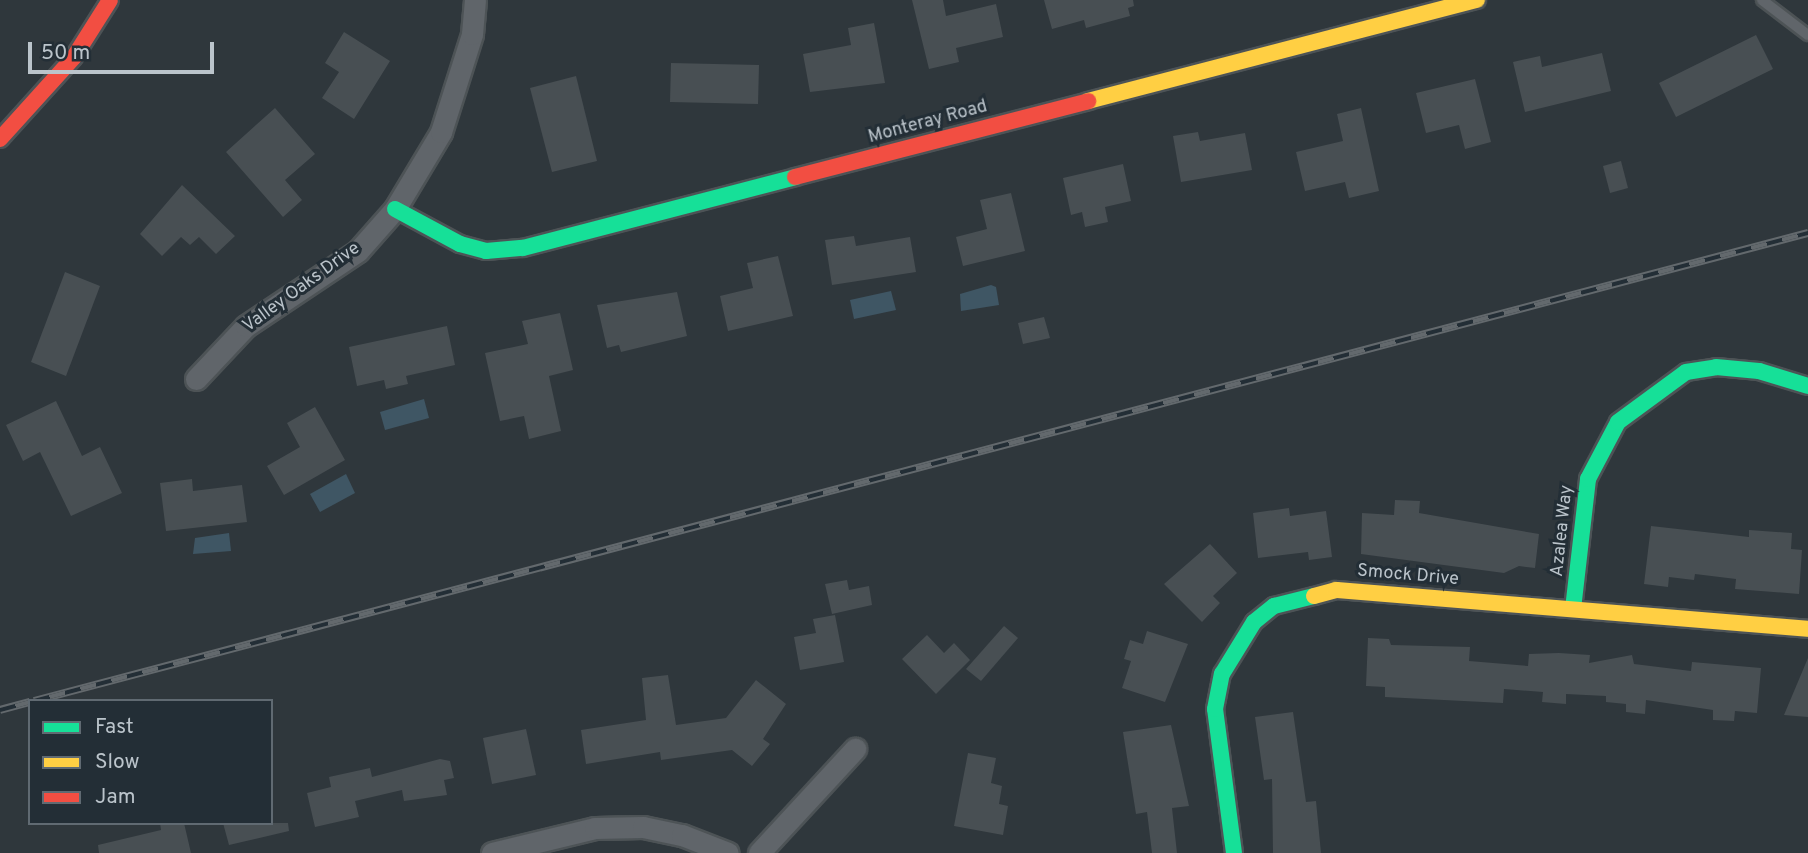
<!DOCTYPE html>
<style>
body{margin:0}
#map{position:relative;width:1808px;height:853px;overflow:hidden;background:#2f373c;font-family:Overpass,sans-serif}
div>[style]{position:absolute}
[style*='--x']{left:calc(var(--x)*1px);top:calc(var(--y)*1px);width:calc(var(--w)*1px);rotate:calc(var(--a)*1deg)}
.water>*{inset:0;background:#3f5664}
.building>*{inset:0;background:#484f53}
.roads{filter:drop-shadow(2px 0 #4d5356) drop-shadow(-2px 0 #4d5356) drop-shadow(0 2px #4d5356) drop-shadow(0 -2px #4d5356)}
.lane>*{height:10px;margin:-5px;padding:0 5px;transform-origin:5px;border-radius:5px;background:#60656a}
.street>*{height:21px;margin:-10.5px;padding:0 10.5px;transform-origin:10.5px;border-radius:10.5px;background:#60656a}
.fast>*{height:16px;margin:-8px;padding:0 8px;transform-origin:8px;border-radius:8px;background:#16e098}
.slow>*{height:16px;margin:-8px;padding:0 8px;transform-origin:8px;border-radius:8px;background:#ffcf43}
.jam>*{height:16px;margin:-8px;padding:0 8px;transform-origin:8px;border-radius:8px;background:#f24e42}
.rail>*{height:8px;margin-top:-4px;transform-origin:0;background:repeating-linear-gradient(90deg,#232e36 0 16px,#63696d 0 32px);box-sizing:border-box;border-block:2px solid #63696d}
span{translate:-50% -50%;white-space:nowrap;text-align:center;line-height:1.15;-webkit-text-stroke:6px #232e36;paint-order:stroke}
.street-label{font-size:18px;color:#bbc4cb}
.legend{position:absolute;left:28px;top:699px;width:245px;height:126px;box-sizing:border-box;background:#232e36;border:2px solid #606a72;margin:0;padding:9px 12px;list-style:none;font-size:21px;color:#bbc4cb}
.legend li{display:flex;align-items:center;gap:14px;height:35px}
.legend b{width:35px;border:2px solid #606a72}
.scale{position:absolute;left:28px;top:42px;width:186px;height:32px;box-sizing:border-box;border:4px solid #bbc4cb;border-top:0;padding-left:9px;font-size:21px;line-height:24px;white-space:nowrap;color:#bbc4cb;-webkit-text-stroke:5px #232e36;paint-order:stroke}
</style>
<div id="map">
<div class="water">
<div style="clip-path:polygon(991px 285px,996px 287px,999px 305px,961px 311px,960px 294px)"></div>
<div style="clip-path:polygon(891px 291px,896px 310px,854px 319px,850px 300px)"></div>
<div style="clip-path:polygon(424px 399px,429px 418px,385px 430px,380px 412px)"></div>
<div style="clip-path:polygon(346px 474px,355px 493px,320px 512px,310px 494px)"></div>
<div style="clip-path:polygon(229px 533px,231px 551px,193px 554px,195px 538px)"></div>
</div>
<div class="building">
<div style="clip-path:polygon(912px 0,943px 0,946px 16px,996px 4px,1003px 37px,956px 48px,959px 62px,929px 69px)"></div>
<div style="clip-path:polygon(1044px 0,1133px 0,1134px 6px,1128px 8px,1130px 16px,1086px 28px,1084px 20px,1052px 29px)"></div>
<div style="clip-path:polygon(874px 23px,885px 83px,810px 92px,803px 54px,851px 45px,848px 28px)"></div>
<div style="clip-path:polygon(344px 32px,390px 61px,354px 119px,322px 98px,339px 72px,325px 63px)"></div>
<div style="clip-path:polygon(1756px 35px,1773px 69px,1676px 117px,1659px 83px)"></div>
<div style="clip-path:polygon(1602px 53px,1611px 91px,1525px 112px,1513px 62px,1540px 56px,1542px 67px)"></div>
<div style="clip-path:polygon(671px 63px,759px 65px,758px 104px,670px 102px)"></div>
<div style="clip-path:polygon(576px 76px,597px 161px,552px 172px,530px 88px)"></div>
<div style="clip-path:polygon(1475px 79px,1491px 142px,1465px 149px,1459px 125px,1426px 133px,1416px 93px)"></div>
<div style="clip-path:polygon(275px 108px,315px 154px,285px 180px,302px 200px,283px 217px,226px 152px)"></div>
<div style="clip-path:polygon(1361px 108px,1379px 191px,1349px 198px,1345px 182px,1305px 191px,1296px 152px,1343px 141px,1337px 114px)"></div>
<div style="clip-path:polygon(1198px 132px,1200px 141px,1245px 133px,1252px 170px,1181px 182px,1173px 136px)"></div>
<div style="clip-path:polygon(1621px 161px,1628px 188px,1610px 193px,1603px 166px)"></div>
<div style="clip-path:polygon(1123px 164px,1131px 201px,1105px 207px,1108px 222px,1085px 227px,1082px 212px,1071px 215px,1063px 178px)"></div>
<div style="clip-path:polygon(182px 185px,235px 236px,216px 254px,199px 237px,190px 245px,181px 237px,162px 256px,140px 234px)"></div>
<div style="clip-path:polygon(1011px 193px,1025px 251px,963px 266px,956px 237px,987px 229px,980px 200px)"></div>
<div style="clip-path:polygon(854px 236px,856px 246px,910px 237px,916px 272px,832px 285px,825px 240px)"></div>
<div style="clip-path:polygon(778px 256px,793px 316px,728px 331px,720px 296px,753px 288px,747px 263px)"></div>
<div style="clip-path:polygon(65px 272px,100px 286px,66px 376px,31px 362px)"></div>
<div style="clip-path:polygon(677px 292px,687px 336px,621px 352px,619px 345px,607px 348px,597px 305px)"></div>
<div style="clip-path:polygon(560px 313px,573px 370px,549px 376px,561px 431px,529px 439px,524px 416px,500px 421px,485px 353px,528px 344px,522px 321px)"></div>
<div style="clip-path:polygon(1044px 317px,1050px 338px,1023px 344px,1018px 323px)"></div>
<div style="clip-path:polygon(447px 326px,455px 365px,406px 376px,408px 384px,386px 389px,384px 380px,357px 386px,349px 347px)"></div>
<div style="clip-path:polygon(56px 401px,82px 456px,100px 447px,122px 493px,71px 516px,40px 452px,23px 461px,6px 425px)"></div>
<div style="clip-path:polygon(315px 407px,345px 460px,284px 495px,267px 466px,300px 447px,287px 423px)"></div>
<div style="clip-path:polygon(192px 479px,193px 491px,242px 485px,247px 522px,166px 531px,160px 483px)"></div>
<div style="clip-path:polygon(1395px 500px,1420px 501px,1419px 513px,1539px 534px,1535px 568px,1519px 566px,1504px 573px,1361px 554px,1362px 513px,1394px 515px)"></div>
<div style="clip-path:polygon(1289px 508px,1290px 516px,1326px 511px,1332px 557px,1309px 560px,1308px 552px,1258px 558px,1253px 513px)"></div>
<div style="clip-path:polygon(1651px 526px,1749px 537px,1749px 530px,1792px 533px,1791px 549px,1802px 550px,1799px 594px,1735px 589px,1736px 579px,1695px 574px,1694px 580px,1669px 577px,1668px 587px,1644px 584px)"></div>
<div style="clip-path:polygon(1210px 544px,1237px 573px,1213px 596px,1220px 603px,1202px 622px,1164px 584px)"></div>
<div style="clip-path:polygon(847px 580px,849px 590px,869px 586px,872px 605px,832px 614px,825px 584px)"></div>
<div style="clip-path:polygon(835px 615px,844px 662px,800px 670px,794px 637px,816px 633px,813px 619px)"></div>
<div style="clip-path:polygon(1004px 626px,1018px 638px,981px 681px,966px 669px)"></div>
<div style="clip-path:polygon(1147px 631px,1188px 644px,1165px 702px,1122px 688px,1131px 661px,1124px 659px,1130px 640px,1143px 644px)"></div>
<div style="clip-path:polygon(927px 635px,944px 653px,954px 643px,970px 660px,936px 694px,902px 659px)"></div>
<div style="clip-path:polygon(1368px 638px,1389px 639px,1391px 645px,1470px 647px,1469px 661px,1528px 666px,1529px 654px,1559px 653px,1590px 655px,1589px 663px,1632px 655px,1634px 664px,1691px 671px,1692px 662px,1761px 668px,1757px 713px,1735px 711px,1734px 721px,1713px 720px,1713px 710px,1646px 700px,1645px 714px,1626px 712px,1626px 704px,1606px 702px,1606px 696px,1566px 694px,1566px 704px,1542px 702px,1543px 692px,1504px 689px,1503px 703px,1385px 697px,1385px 687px,1366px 686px)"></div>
<div style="clip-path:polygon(1808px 658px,1808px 717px,1784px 715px)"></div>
<div style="clip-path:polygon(668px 675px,676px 725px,726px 718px,756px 680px,786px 704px,763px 739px,770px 744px,752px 766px,732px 750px,661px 760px,660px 752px,586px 764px,581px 730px,646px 720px,642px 678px)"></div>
<div style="clip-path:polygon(1293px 712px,1306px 802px,1316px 801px,1321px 853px,1273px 853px,1272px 779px,1264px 780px,1255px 717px)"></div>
<div style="clip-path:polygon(1171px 725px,1189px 806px,1172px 808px,1177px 853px,1152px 853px,1147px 812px,1136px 814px,1123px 732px)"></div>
<div style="clip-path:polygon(526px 729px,536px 775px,492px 784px,483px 738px)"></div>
<div style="clip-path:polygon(968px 753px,996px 758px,991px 783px,1002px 786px,999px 804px,1008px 806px,1003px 835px,954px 826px)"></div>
<div style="clip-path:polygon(440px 759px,450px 761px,454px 778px,444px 780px,447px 795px,404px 801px,402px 790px,355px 801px,359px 817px,315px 827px,307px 793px,331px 787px,329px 777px,370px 768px,372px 777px)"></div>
<div style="clip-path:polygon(160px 823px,184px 823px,191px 853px,99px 853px,98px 845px,161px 830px)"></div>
<div style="clip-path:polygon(223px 823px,288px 823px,289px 831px,229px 845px)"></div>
</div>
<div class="roads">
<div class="lane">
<div style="--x:1762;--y:0;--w:58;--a:37.3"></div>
</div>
<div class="street">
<div style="--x:196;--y:379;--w:73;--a:-46.7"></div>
<div style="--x:246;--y:326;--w:135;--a:-33.8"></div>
<div style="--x:358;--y:251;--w:56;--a:-48.6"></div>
<div style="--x:395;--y:209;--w:90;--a:-59.1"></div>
<div style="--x:441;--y:132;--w:103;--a:-72.4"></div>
<div style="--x:472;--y:34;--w:34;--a:-85"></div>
<div style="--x:492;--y:853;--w:106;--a:-13.6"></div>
<div style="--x:595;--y:828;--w:48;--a:-1.2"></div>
<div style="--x:643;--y:827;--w:40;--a:12"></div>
<div style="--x:682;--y:835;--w:49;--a:21.4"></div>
<div style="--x:759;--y:853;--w:142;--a:-47.3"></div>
</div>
<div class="fast">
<div style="--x:395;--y:209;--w:74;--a:28.3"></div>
<div style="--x:460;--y:244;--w:27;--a:15"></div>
<div style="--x:486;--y:251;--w:37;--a:-5"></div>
<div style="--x:523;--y:248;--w:281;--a:-14.6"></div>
<div style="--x:1573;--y:609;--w:131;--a:-83.4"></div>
<div style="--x:1588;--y:479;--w:64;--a:-62.2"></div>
<div style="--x:1618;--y:422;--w:84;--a:-36.3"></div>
<div style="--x:1686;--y:372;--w:30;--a:-9"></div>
<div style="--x:1716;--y:367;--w:43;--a:5.3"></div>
<div style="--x:1759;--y:371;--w:51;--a:17"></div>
<div style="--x:1234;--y:853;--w:145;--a:-97.5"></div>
<div style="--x:1215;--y:709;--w:36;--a:-79"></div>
<div style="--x:1222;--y:674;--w:61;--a:-58.4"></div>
<div style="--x:1254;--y:622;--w:26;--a:-39"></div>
<div style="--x:1274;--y:606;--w:41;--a:-14"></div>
</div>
<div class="slow">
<div style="--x:1088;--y:101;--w:402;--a:-14.6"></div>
<div style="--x:1314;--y:596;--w:23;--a:-15"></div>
<div style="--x:1336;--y:590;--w:474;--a:4.7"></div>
</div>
<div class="jam">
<div style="--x:0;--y:139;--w:110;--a:-47.9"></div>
<div style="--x:74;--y:57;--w:67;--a:-57.7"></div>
<div style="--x:795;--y:177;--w:303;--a:-14.5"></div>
</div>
</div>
<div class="rail">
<div style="--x:34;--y:701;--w:1835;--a:-14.78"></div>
<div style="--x:0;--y:710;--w:31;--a:-15"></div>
</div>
<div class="street-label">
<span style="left:928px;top:123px;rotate:-15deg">Monteray Road</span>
<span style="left:302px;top:288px;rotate:-36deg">Valley Oaks Drive</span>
<span style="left:1563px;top:531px;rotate:-84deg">Azalea Way</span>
<span style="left:1408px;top:576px;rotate:5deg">Smock Drive</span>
</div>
<ul class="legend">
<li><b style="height:9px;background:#16e098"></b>Fast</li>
<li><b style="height:9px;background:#ffcf43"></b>Slow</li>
<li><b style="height:9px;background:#f24e42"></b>Jam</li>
</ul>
<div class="scale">50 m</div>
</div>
